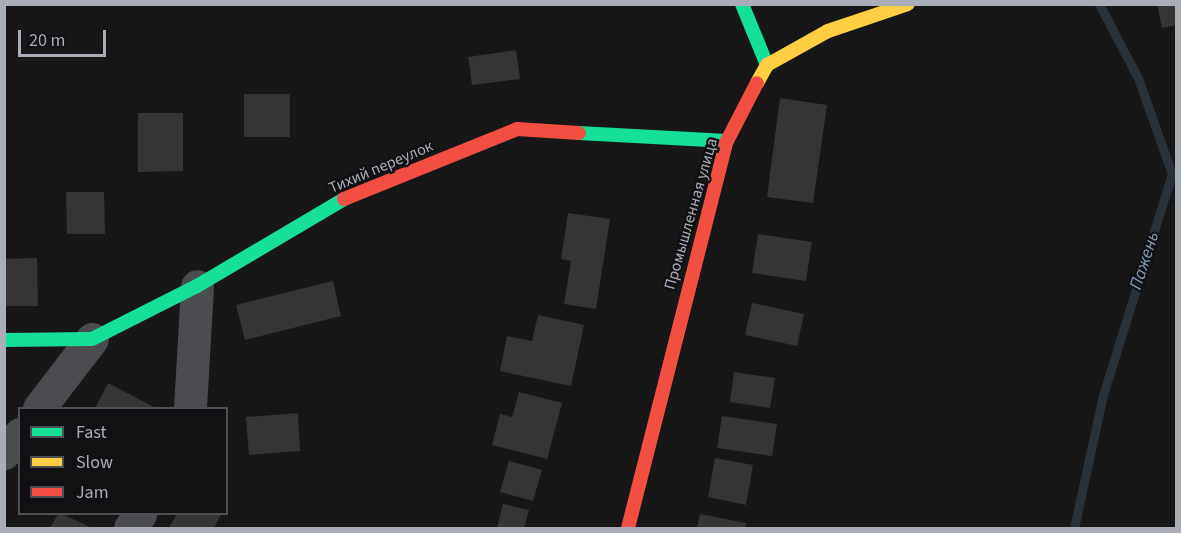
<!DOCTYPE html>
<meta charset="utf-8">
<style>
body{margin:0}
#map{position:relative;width:1181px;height:533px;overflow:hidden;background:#171717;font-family:"Source Sans 3",sans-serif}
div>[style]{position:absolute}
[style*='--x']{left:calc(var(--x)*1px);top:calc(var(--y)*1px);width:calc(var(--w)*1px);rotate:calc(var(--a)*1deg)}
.stream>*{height:9px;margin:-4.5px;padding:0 4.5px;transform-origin:4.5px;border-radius:4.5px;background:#2a3239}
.building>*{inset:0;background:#353536}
.street>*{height:33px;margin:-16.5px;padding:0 16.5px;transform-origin:16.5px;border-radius:16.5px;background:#4b4c50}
.fast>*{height:14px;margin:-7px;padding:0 7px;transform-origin:7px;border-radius:7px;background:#16e098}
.slow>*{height:14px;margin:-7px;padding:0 7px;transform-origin:7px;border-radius:7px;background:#ffcf43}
.jam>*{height:14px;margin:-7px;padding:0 7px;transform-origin:7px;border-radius:7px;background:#f24e42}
span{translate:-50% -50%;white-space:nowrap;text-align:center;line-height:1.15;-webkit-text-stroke:4.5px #111113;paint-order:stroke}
.street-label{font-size:16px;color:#a8adb8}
.water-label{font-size:18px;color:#7f9bb3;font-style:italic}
.frame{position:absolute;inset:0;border:6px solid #a8adb8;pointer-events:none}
.legend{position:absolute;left:18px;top:407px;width:210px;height:108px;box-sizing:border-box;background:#111113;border:2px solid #4d4f55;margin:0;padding:8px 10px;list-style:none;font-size:18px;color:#a8adb8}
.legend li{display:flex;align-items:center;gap:12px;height:30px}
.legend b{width:30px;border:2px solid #4d4f55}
.scale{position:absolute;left:18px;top:30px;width:88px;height:27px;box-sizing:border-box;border:3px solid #a8adb8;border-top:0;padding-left:8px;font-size:18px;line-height:21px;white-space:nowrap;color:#a8adb8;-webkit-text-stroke:4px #111113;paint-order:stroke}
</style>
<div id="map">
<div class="stream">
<div style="--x:1074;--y:528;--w:136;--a:-77.7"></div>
<div style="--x:1103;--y:395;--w:232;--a:-72.7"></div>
<div style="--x:1172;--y:174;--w:102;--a:-109.5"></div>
<div style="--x:1138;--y:78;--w:84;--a:-117.8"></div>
</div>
<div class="building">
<div style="clip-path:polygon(1157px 4px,1176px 4px,1176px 25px,1162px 28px)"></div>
<div style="clip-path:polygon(516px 50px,520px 79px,472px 85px,468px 57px)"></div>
<div style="clip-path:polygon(244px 94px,290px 94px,290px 137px,244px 137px)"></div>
<div style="clip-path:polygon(780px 98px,827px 105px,813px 203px,767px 197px)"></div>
<div style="clip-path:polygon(138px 113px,183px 113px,183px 171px,138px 172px)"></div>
<div style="clip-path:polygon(66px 192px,104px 192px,105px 234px,67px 234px)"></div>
<div style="clip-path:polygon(568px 213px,610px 219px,596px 309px,564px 304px,571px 261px,561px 259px)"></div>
<div style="clip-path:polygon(758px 234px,812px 242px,806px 281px,752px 273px)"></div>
<div style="clip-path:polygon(37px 258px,38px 306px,4px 306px,4px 259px)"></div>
<div style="clip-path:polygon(333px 281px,341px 316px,245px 340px,236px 305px)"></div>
<div style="clip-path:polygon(752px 303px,804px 314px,797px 346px,745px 335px)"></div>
<div style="clip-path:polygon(538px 315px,584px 325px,571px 386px,500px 371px,507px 336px,532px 341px)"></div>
<div style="clip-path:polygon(734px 372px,775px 378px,770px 408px,730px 402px)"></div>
<div style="clip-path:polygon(108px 383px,156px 408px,95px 408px)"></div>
<div style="clip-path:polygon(519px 392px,562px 403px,547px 459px,492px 445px,500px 414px,512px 417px)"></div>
<div style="clip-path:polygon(298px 413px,300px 451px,249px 455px,246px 417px)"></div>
<div style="clip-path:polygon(722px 416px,777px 424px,772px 456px,717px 448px)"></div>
<div style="clip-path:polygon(715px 458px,753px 465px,746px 505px,708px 497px)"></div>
<div style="clip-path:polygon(509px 461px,542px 470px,533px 501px,500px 492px)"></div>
<div style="clip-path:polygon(503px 504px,529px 510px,524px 528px,497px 528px)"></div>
<div style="clip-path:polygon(58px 514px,62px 514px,92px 528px,50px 528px)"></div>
<div style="clip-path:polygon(177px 514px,221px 514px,214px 528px,169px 528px)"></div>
<div style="clip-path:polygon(700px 514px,746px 523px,745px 528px,697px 528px)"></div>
</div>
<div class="street">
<div style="--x:39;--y:408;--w:87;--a:-52.5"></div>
<div style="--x:190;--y:408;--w:122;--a:-86.7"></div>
<div style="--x:4;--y:453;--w:25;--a:-50"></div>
<div style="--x:130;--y:528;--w:17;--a:-54"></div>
</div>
<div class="fast">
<div style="--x:742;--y:4;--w:66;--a:67.7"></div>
<div style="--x:579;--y:133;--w:148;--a:3.1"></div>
<div style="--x:4;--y:340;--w:88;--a:-0.7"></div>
<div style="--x:92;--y:339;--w:118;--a:-26.8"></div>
<div style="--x:197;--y:286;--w:171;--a:-30.6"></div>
</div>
<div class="slow">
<div style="--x:757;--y:83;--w:21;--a:-61"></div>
<div style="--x:767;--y:65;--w:70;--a:-29.1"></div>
<div style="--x:828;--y:31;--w:84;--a:-18.6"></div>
</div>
<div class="jam">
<div style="--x:344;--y:199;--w:187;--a:-22"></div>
<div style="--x:517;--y:129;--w:62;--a:3.7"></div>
<div style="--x:628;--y:528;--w:399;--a:-75.7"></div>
<div style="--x:727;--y:141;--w:65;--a:-62.7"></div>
</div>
<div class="street-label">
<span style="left:381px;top:167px;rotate:-23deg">Тихий переулок</span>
<span style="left:691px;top:214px;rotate:-74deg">Промышленная улица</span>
</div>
<div class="water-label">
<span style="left:1145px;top:261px;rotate:-72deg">Пажень</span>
</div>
<div class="frame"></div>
<ul class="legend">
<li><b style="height:8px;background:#16e098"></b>Fast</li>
<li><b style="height:8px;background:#ffcf43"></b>Slow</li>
<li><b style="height:8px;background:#f24e42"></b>Jam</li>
</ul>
<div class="scale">20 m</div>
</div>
